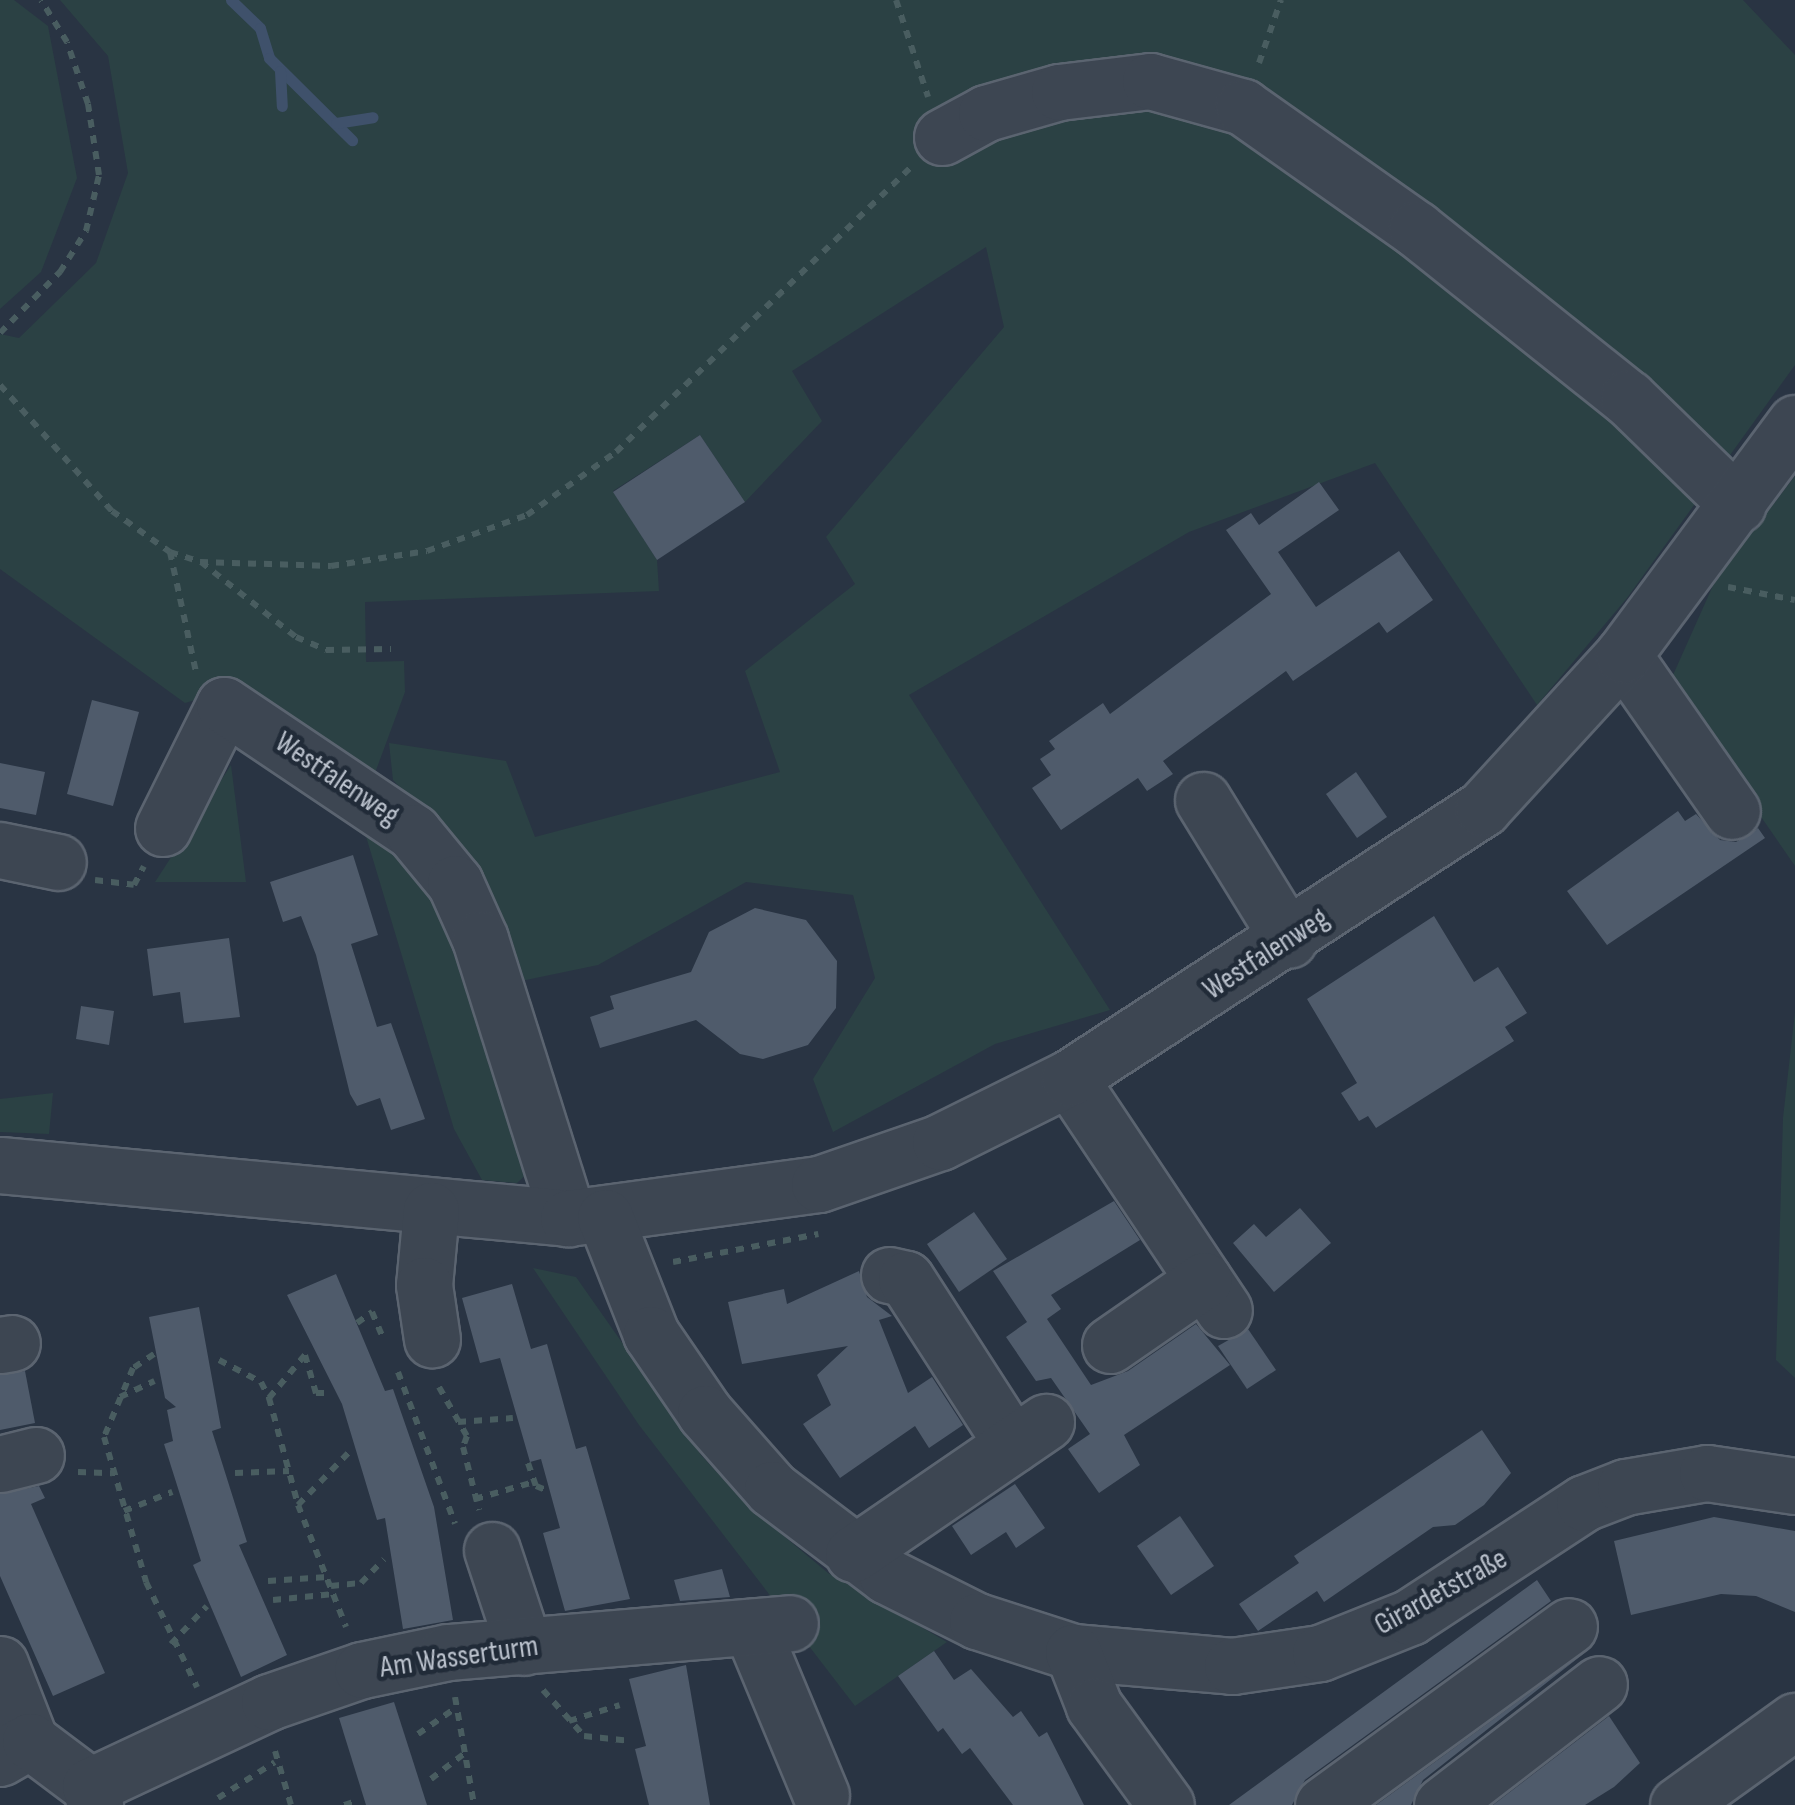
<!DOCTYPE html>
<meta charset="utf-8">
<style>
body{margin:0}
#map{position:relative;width:1795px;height:1805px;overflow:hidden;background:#293443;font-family:"Sofia Sans Condensed",sans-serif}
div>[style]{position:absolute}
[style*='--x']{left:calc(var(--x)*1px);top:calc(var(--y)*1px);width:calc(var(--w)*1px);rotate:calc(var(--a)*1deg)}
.green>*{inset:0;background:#2b4144}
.stream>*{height:11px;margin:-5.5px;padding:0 5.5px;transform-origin:5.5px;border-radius:5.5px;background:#3f516b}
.building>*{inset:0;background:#4f5b6b}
.path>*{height:6px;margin-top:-3px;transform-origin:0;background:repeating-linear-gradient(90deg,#495d60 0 8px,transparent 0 16px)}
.roads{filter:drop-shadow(2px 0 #5b6470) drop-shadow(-2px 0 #5b6470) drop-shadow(0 2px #5b6470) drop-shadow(0 -2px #5b6470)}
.minor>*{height:55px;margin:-27.5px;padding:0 27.5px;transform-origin:27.5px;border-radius:27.5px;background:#3d4652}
span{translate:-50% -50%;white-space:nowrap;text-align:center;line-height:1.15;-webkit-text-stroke:9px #212b38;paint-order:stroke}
.street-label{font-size:30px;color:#bac1cc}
</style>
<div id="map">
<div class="green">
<div style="clip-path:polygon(0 0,14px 0,48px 26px,77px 178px,41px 272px,0 309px)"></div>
<div style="clip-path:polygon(60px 0,1743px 0,1795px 55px,1795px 365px,1627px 598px,1537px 705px,1375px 463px,1189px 532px,909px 695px,1110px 1010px,995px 1044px,833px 1132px,813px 1079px,875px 978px,853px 895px,746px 882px,598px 965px,521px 981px,471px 860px,393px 780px,389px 743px,506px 761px,535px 837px,780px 772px,745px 671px,855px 584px,826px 537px,1004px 327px,986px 247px,792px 371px,822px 421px,745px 502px,700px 435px,613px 491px,657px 560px,659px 591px,365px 602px,366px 662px,404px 661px,405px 692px,375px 773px,227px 691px,185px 703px,0 569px,0 334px,19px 338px,96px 263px,128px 173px,108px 56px)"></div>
<div style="clip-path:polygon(1795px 476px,1795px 866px,1669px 684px,1715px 581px)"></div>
<div style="clip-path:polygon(228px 743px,281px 767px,389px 841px,432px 892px,530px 1171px,517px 1183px,482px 1180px,454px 1129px,365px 833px)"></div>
<div style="clip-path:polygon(231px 765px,246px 882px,155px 882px)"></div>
<div style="clip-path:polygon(1795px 1012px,1795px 1378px,1776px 1360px,1783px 1118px)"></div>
<div style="clip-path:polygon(53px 1093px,49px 1134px,0 1132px,0 1099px)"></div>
<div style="clip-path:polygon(533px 1268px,576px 1277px,701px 1455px,748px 1506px,828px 1573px,947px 1642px,855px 1706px,639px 1425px)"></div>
</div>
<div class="stream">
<div style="--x:231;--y:0;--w:40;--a:44"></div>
<div style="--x:260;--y:28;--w:31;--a:73"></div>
<div style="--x:269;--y:58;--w:117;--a:44.7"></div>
<div style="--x:280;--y:71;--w:35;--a:87"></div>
<div style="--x:336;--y:123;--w:37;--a:-9"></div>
</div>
<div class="building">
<div style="clip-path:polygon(700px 435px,745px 502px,657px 560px,613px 492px)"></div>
<div style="clip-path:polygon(1319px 482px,1339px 510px,1278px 552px,1316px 607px,1399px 551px,1433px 600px,1387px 633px,1379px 622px,1293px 681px,1286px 671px,1163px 761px,1173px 774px,1147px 791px,1138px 778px,1061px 830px,1032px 788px,1051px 775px,1040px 759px,1055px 749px,1049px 741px,1103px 703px,1110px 714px,1271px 594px,1226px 530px,1251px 513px,1259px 525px)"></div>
<div style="clip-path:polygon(92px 700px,139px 712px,113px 806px,67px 794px)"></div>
<div style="clip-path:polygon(0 763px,45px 772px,36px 815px,0 808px)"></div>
<div style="clip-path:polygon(1356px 772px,1387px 817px,1357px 838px,1326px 794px)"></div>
<div style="clip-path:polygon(1678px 811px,1685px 821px,1696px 814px,1720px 840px,1736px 842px,1758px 828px,1765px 838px,1607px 945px,1567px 891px)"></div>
<div style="clip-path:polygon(353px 855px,378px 935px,351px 944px,377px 1027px,391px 1023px,425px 1119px,391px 1130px,380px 1098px,357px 1106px,350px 1094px,316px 955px,301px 916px,283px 922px,270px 882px)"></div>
<div style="clip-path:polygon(755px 908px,806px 920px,837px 961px,836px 1008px,808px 1045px,763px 1059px,740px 1054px,696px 1020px,600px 1048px,590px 1017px,614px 1009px,610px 996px,691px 972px,709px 932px)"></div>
<div style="clip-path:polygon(1434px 916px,1474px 982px,1498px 967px,1527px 1013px,1505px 1027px,1514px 1041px,1376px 1128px,1368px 1116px,1359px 1121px,1341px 1093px,1357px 1083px,1307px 999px)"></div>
<div style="clip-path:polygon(229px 938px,240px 1017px,184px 1023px,180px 992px,153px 996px,147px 949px)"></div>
<div style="clip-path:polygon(81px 1006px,114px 1011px,109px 1045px,76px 1039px)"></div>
<div style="clip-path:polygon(1114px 1201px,1140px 1240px,1051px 1295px,1061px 1309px,1047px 1319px,1091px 1385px,1128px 1371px,1196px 1324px,1230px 1365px,1124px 1435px,1140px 1465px,1099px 1493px,1068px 1449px,1090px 1434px,1051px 1378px,1036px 1381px,1006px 1337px,1027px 1322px,993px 1271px)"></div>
<div style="clip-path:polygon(1300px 1208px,1331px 1243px,1274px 1292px,1233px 1243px,1254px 1224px,1266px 1237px)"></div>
<div style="clip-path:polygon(974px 1212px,1007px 1259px,959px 1292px,927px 1244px)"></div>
<div style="clip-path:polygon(859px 1271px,867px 1297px,892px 1316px,879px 1320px,908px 1393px,932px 1377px,963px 1425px,929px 1448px,915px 1426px,840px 1478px,803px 1424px,831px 1405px,817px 1375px,848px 1346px,742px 1364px,728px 1302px,784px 1289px,787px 1304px)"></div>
<div style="clip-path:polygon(336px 1274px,385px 1391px,393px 1389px,434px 1507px,453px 1620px,403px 1629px,385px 1518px,377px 1520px,342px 1404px,287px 1295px)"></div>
<div style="clip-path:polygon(512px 1284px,531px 1349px,547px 1344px,576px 1449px,586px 1446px,630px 1599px,565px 1611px,543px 1533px,560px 1528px,541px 1459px,530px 1462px,500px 1358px,480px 1363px,462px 1298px)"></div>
<div style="clip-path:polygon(199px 1307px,221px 1428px,212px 1431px,247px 1542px,239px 1545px,287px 1655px,241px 1677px,193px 1565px,201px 1561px,164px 1444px,173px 1441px,167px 1410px,176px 1407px,165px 1398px,149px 1317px)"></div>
<div style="clip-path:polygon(1248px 1329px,1276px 1370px,1247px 1389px,1218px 1346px)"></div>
<div style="clip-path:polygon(25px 1371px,35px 1423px,0 1430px,0 1375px)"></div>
<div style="clip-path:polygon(1482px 1430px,1511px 1473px,1484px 1505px,1455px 1525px,1433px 1527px,1324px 1602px,1317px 1591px,1258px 1631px,1239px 1604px,1299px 1563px,1294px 1556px)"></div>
<div style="clip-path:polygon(1015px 1484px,1045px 1528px,1016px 1548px,1006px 1532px,971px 1555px,952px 1526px)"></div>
<div style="clip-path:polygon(39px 1486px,45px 1498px,31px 1504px,105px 1673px,53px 1696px,0 1576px,0 1494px)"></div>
<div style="clip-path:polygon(1180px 1516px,1214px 1566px,1171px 1595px,1137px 1546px)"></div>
<div style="clip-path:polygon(1714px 1517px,1795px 1531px,1795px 1612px,1756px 1596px,1721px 1594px,1631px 1615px,1614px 1541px)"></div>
<div style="clip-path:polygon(722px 1569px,730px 1597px,680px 1601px,674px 1580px)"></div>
<div style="clip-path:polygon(1537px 1580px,1551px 1601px,1305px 1780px,1292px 1805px,1229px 1805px)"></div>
<div style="clip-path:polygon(934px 1651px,954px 1680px,971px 1669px,1013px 1717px,1021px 1711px,1039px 1737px,1047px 1732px,1084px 1805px,1013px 1805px,970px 1748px,962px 1754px,943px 1728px,938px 1732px,898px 1676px)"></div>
<div style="clip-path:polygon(1587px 1651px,1423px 1780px,1411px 1805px,1376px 1805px)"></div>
<div style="clip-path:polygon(686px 1665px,710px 1805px,649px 1805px,635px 1749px,646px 1746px,629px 1679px)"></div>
<div style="clip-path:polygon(394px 1702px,412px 1758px,427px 1805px,366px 1805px,339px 1718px)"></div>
<div style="clip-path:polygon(1609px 1716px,1640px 1763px,1614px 1787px,1585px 1805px,1493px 1805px)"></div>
</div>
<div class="path">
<div style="--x:896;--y:0;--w:102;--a:71.7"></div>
<div style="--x:1259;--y:63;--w:67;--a:-70.8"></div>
<div style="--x:0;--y:333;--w:86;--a:-45.5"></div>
<div style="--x:60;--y:272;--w:49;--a:-57.6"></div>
<div style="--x:86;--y:231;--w:57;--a:-76.9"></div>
<div style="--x:99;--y:175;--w:72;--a:-98.8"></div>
<div style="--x:88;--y:104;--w:65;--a:-108.7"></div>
<div style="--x:67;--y:42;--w:49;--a:-121.8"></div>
<div style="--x:0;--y:385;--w:169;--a:48.4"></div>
<div style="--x:112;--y:511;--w:71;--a:35.3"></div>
<div style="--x:170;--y:552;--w:123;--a:77.8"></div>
<div style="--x:170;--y:552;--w:32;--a:18"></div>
<div style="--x:200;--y:562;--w:131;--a:1.7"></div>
<div style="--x:331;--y:566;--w:97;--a:-8.9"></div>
<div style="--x:427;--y:551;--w:106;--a:-19.8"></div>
<div style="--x:527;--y:515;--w:109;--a:-35.3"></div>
<div style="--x:616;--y:452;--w:409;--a:-44"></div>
<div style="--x:201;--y:562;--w:121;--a:38.3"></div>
<div style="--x:296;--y:637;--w:33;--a:23"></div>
<div style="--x:326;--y:650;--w:65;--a:-0.9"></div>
<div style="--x:1728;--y:587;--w:68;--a:11"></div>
<div style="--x:95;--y:880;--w:39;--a:7"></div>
<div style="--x:134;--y:885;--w:21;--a:-62"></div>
<div style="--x:673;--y:1262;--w:148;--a:-10.9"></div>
<div style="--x:357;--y:1323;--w:19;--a:-36"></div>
<div style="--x:372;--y:1312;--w:28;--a:67"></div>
<div style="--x:154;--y:1354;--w:25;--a:146"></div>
<div style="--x:133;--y:1368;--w:75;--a:112.8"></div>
<div style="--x:104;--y:1437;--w:151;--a:73.8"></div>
<div style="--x:146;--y:1582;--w:117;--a:64.1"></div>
<div style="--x:219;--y:1360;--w:47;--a:27.6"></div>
<div style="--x:261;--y:1382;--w:18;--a:63"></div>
<div style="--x:269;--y:1398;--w:111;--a:74.8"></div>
<div style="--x:298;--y:1505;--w:131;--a:68.5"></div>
<div style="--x:398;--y:1372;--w:162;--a:69.4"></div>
<div style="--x:439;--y:1387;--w:56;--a:60.3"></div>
<div style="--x:467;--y:1436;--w:12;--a:110"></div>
<div style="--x:463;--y:1447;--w:65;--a:75.7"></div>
<div style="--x:120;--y:1397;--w:38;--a:-25"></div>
<div style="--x:269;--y:1398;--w:56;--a:-50.1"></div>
<div style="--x:305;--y:1355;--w:40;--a:74"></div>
<div style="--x:316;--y:1393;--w:11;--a:0"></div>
<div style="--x:458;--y:1422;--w:55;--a:-4.2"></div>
<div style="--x:528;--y:1463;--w:24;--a:71"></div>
<div style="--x:536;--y:1486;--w:11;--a:22"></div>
<div style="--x:78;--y:1472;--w:34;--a:2"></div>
<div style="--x:235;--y:1473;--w:54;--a:-2.1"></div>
<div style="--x:475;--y:1499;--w:61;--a:-16.1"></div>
<div style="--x:298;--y:1505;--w:78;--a:-46"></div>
<div style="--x:124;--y:1511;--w:52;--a:-21.6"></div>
<div style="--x:268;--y:1581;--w:59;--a:-3.9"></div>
<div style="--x:331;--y:1586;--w:30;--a:-6"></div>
<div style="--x:361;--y:1583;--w:33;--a:-46"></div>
<div style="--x:273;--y:1600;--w:61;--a:-5.6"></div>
<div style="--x:171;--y:1644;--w:52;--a:-46.5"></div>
<div style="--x:543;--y:1690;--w:62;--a:48.3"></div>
<div style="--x:584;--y:1736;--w:47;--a:6.1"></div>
<div style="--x:455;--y:1697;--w:110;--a:80"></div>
<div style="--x:569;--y:1721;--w:53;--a:-17.4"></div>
<div style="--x:418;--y:1734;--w:47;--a:-34.7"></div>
<div style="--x:275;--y:1751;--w:56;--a:73.5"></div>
<div style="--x:431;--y:1779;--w:43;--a:-37.4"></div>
<div style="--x:218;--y:1798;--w:67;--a:-32.3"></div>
<div style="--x:344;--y:1805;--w:13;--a:-18"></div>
</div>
<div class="roads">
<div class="minor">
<div style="--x:942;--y:137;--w:50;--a:-28.6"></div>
<div style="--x:986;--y:113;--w:76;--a:-16"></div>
<div style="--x:1059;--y:92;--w:92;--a:-6.9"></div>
<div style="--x:1150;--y:81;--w:97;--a:15.6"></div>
<div style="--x:1243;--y:107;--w:212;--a:35.2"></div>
<div style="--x:1416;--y:229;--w:271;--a:38.6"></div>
<div style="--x:1628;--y:398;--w:153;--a:44.2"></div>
<div style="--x:1623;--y:655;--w:190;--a:55.1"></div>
<div style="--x:1203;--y:800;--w:164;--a:58.4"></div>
<div style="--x:163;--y:828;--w:137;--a:-63.6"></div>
<div style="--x:224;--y:705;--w:228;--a:33.9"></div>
<div style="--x:413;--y:832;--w:66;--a:50.5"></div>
<div style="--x:455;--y:883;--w:61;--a:65.9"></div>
<div style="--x:480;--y:939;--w:293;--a:72.5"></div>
<div style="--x:0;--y:850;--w:59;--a:11.7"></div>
<div style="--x:1069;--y:1078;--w:279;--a:56.3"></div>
<div style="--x:0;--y:1165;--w:570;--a:5.33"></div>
<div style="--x:568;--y:1218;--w:253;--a:-7.7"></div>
<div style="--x:819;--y:1184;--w:128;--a:-19.1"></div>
<div style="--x:940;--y:1142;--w:144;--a:-26.4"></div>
<div style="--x:1069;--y:1078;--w:494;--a:-33.1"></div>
<div style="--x:1483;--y:808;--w:207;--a:-47.5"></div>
<div style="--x:1623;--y:655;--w:289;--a:-53.4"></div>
<div style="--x:431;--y:1210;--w:75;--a:95.3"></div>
<div style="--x:424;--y:1285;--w:55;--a:81.6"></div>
<div style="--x:605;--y:1217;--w:126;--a:68.5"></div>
<div style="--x:651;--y:1334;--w:96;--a:55.6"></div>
<div style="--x:705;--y:1413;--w:101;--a:48.6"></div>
<div style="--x:772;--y:1489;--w:144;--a:37.1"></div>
<div style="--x:887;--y:1576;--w:101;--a:26.6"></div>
<div style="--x:977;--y:1621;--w:101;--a:17.9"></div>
<div style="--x:1073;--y:1652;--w:160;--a:5"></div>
<div style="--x:1232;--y:1666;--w:89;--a:-8.4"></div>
<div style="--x:1320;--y:1653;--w:97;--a:-21.8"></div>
<div style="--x:1410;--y:1617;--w:208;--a:-33.2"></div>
<div style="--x:1584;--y:1503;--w:44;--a:-21.3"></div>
<div style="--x:1625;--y:1487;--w:83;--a:-9.7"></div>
<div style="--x:1707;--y:1473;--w:89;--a:8.4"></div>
<div style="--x:889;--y:1275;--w:17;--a:13"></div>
<div style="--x:906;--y:1279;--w:197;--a:57.2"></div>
<div style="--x:0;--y:1345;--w:12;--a:-9"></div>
<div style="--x:1110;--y:1345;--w:114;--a:-34.7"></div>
<div style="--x:0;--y:1464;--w:37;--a:-14"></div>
<div style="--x:492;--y:1550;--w:102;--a:71.7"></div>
<div style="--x:853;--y:1554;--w:234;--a:-34.4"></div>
<div style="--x:751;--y:1627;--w:182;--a:67.4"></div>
<div style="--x:1073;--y:1652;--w:58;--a:68.7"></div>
<div style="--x:1094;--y:1706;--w:122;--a:54"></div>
<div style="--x:0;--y:1664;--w:83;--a:68.7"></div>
<div style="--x:0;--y:1758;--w:34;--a:-30"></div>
<div style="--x:30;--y:1741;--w:75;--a:36.9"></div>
<div style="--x:90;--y:1786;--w:20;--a:75"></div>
<div style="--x:90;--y:1786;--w:198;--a:-25.1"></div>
<div style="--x:269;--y:1702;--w:98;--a:-19"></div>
<div style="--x:362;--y:1670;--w:88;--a:-11.8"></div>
<div style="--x:448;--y:1652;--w:343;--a:-4.8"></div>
<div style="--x:1323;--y:1805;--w:304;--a:-36"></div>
<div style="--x:1442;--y:1805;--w:198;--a:-37.6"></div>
<div style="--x:1678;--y:1805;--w:144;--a:-35.7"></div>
</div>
</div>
<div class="street-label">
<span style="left:337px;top:779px;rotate:34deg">Westfalenweg</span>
<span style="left:1266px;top:954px;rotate:-33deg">Westfalenweg</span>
<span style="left:1441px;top:1592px;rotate:-29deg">Girardetstraße</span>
<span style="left:459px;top:1657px;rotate:-8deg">Am Wasserturm</span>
</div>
</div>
